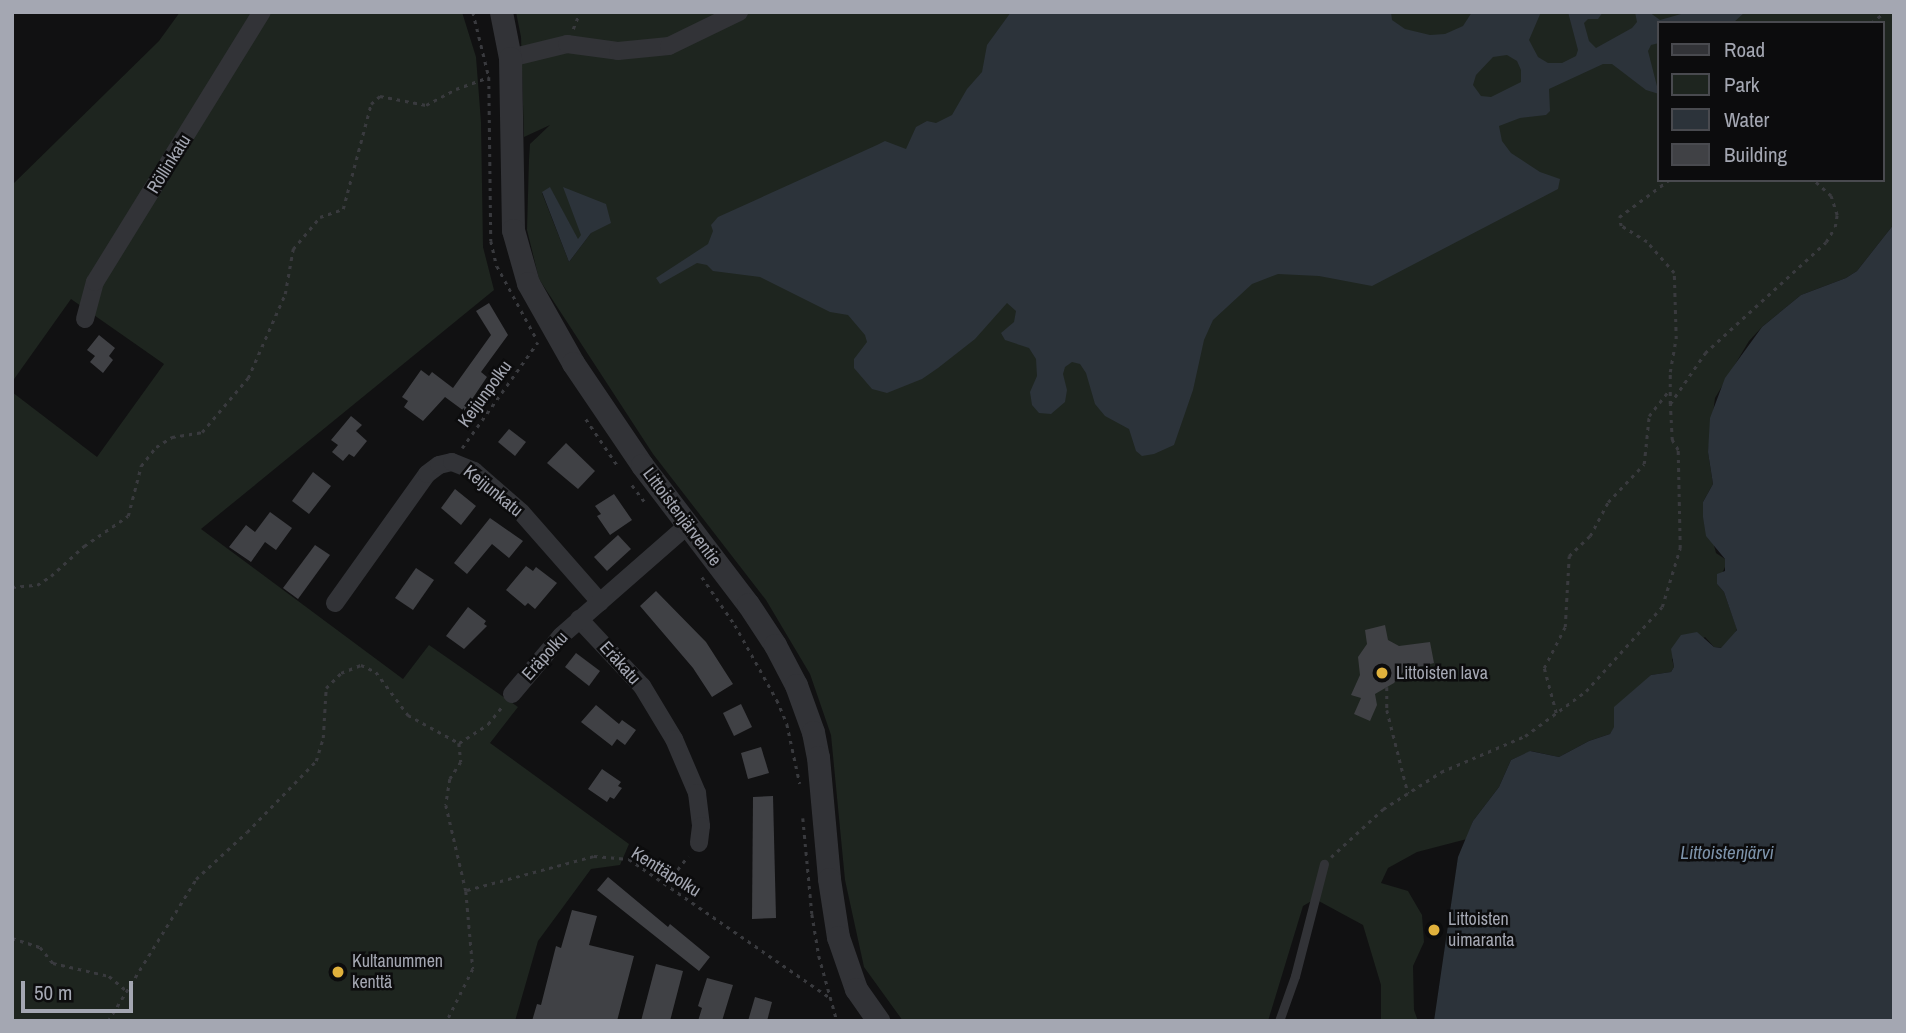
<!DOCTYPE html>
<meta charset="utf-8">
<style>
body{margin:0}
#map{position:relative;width:1906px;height:1033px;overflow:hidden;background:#111112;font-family:"Archivo Narrow",sans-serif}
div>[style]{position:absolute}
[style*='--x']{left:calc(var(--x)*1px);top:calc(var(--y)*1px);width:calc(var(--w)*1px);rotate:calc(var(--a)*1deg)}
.green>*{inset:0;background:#1e251f}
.water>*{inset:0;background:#2c333a}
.building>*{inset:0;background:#404145}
.path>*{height:2.5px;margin-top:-1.25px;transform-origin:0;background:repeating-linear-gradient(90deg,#393a3e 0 3.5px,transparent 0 8.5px)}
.service>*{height:9px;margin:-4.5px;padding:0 4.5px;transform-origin:4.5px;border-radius:4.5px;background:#323337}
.minor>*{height:18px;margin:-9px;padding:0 9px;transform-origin:9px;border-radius:9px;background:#323337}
.tertiary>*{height:23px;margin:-11.5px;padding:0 11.5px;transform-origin:11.5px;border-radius:11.5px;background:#323337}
.dots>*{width:19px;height:19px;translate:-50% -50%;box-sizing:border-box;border:4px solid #0c0c0d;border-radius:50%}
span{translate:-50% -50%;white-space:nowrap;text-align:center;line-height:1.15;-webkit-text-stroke:5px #0c0c0d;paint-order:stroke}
.street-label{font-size:18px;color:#a4a7b2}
.poi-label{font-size:18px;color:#a4a7b2}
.left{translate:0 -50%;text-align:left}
.water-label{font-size:19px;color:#7d93aa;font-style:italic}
.frame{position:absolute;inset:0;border:14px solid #a4a7b2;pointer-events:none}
.legend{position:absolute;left:1657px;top:21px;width:228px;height:161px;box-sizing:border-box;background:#0c0c0d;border:2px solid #494a4f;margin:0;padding:9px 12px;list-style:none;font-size:21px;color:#a4a7b2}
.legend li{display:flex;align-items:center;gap:14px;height:35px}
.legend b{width:35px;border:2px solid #494a4f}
.scale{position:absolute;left:21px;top:981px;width:112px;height:32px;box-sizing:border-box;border:4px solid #a4a7b2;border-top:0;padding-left:9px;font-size:21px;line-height:24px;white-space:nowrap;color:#a4a7b2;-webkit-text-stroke:5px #0c0c0d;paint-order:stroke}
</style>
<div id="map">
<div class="green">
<div style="clip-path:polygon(180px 12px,462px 12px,476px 57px,481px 122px,483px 247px,494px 290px,201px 529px,403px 679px,429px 645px,518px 707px,490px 743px,629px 844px,620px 865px,591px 869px,538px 941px,515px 1021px,12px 1021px,12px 392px,97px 457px,164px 364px,71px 299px,12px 382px,12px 185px,159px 41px)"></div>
<div style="clip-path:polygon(evenodd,516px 12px,1894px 12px,1894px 224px,1857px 271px,1846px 278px,1801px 295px,1762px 327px,1749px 341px,1715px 398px,1708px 452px,1713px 484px,1703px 502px,1716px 553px,1725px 559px,1726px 565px,1717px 584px,1724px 592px,1737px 629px,1731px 641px,1722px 648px,1714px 647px,1705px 637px,1672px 659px,1674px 667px,1671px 672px,1651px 675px,1610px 734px,1589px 741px,1559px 757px,1531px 751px,1511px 760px,1499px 787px,1473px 821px,1467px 839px,1417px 852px,1388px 868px,1381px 883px,1408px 891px,1422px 915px,1424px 942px,1413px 966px,1414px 1010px,1418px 1021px,1381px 1021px,1381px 985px,1363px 925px,1315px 899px,1303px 906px,1268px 1021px,903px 1021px,864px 967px,845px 880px,831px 735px,810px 674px,766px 600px,653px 454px,539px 279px,527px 230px,529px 159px,530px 144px,550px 125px,524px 137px,521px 37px,516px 12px,1659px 23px,1883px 23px,1883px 180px,1659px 180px,1659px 23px,516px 12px,550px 188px,578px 240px,591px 233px,569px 262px,542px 193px,550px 188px)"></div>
</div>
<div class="water">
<div style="clip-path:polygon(evenodd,1011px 12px,1391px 12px,1392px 20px,1405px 29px,1430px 35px,1445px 34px,1463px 26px,1472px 12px,1541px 12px,1529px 40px,1538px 57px,1548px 63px,1562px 63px,1576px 56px,1578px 50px,1568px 12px,1603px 12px,1598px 19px,1588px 19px,1584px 23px,1589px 41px,1596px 48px,1632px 28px,1637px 22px,1635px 12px,1649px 12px,1660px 20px,1688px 12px,1745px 12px,1733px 23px,1659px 23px,1659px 43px,1651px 45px,1648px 51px,1659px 94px,1646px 90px,1612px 64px,1603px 64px,1549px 89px,1550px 111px,1546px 115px,1520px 118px,1499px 126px,1502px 141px,1511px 153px,1540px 172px,1560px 179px,1558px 189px,1372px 286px,1319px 276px,1278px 274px,1252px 284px,1213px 320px,1204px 340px,1193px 390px,1174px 445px,1154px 454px,1142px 456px,1136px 451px,1129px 429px,1105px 416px,1095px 404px,1086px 373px,1080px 364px,1072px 362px,1065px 367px,1063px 374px,1067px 390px,1065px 402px,1051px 414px,1039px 413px,1032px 405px,1030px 392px,1037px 376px,1036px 359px,1029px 348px,1005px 340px,1001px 333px,1014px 322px,1016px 311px,1007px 303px,975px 339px,938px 368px,922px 379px,887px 393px,872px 389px,854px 368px,854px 359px,867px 342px,865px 335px,848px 315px,830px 312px,760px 277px,713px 271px,707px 265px,697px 263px,660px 284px,656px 278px,708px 244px,713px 231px,711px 225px,718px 217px,877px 145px,885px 141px,906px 149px,916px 127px,927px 121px,936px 123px,952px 115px,967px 89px,982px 72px,987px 45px,1011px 12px,1507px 55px,1517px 61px,1521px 70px,1521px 82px,1491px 97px,1481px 96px,1473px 85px,1476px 75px,1493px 57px,1507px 55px)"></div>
<div style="clip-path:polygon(550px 187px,578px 239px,581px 235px,563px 187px,606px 204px,611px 223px,591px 233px,569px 262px,542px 192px)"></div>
<div style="clip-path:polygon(1894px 224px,1894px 1021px,1434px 1021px,1458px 857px,1473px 821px,1499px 787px,1511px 760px,1530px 751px,1559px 757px,1589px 741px,1610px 734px,1614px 727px,1614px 707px,1651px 675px,1671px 672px,1674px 667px,1671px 649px,1681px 635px,1697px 632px,1714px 647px,1721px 648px,1737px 630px,1724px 592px,1717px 584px,1717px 574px,1725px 571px,1725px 559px,1706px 536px,1703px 517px,1703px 502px,1713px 484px,1708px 452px,1710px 418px,1725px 378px,1762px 327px,1801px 295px,1846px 278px,1857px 271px)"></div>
</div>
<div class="building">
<div style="clip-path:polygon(489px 303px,508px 335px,481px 372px,487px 377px,464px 411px,445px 397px,423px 421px,404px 407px,408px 401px,402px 397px,421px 370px,429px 376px,432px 372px,453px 388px,491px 335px,476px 311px)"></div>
<div style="clip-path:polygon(99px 335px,115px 348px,109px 356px,113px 360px,103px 373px,90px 362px,95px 356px,87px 350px)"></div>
<div style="clip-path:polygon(351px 416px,362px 425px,356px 431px,367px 441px,354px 457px,349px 454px,343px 461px,332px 452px,338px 445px,331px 440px)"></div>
<div style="clip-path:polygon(509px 429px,526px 442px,515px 456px,498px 442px)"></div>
<div style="clip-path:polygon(566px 443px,595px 471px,578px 489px,547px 463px)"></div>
<div style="clip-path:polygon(313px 472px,331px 486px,309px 514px,292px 501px)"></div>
<div style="clip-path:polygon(455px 489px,476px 506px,461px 525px,441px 508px)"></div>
<div style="clip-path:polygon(614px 494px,632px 520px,610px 535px,597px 516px,601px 514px,595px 506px)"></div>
<div style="clip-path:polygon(270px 512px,292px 528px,276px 550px,265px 542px,251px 562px,229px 547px,246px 525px,255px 532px)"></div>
<div style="clip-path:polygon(490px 518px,523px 541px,509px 558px,492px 544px,467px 574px,454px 563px)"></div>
<div style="clip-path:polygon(618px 535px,631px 549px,607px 571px,594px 557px)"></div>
<div style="clip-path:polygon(315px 545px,330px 555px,298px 599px,283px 588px)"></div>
<div style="clip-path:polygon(526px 566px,533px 571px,536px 567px,557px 583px,535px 609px,528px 603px,525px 606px,506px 590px)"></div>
<div style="clip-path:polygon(416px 568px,434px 580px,413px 610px,395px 598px)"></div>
<div style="clip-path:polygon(656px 591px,706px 642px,733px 684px,712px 697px,693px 668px,640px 606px)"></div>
<div style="clip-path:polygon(468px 607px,486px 621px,484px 624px,487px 626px,464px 649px,446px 636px)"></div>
<div style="clip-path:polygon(1385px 625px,1388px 640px,1399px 646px,1430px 642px,1434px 663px,1404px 671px,1394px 683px,1375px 694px,1377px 705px,1370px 721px,1354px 714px,1361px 698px,1351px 695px,1360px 675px,1358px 657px,1367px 644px,1365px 630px)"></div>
<div style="clip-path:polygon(576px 653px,600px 671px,589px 686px,565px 667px)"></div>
<div style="clip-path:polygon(741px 704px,752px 727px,734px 736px,723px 713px)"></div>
<div style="clip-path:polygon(596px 705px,619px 724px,622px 720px,636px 730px,625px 745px,617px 739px,612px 746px,581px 722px)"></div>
<div style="clip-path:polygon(761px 747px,769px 773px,748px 779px,741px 753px)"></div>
<div style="clip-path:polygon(602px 769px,621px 782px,618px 786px,622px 788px,614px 799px,610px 797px,607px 802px,588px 789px)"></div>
<div style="clip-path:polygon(773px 796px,776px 918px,752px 919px,753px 797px)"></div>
<div style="clip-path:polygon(608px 877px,668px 927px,670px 924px,710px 957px,699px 971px,597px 890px)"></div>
<div style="clip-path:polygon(572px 910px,597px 916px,589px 945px,634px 956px,617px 1021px,532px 1021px,537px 1004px,541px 1005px,556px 946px,561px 948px)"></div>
<div style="clip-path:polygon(656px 964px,683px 971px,670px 1021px,641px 1021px)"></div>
<div style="clip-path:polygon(707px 978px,733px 985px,722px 1021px,698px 1021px,702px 1008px,698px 1006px)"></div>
<div style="clip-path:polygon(755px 997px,772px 1002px,767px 1021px,748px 1021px)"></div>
</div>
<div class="path">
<div style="--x:473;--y:12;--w:67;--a:76.2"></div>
<div style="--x:489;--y:77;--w:164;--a:89.3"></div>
<div style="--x:491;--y:241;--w:26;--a:77"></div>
<div style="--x:497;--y:266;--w:80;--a:61.5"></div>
<div style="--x:1871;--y:23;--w:18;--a:-38"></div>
<div style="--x:573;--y:29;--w:18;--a:-68"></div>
<div style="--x:1670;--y:404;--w:62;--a:-55.5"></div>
<div style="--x:1705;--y:353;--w:164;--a:-42.5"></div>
<div style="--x:1826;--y:242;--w:17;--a:-59"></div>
<div style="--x:1835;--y:227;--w:12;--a:-81"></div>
<div style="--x:1837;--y:215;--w:20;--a:-108"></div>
<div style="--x:1831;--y:196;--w:24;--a:-138"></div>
<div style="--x:586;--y:419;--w:57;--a:55.8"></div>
<div style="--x:462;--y:448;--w:130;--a:-54.4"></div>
<div style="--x:632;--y:485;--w:21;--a:53"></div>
<div style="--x:702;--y:577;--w:58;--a:55.5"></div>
<div style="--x:735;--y:625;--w:86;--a:60.8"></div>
<div style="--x:777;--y:700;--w:26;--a:67"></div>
<div style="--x:787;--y:724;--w:61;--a:77.8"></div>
<div style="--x:12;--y:587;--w:25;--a:-5"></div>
<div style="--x:37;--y:585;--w:17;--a:-33"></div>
<div style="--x:51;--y:576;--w:45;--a:-42.3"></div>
<div style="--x:84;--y:546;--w:53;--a:-34.3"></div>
<div style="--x:128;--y:516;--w:52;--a:-75.4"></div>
<div style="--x:141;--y:466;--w:24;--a:-52"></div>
<div style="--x:156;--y:447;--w:19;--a:-32"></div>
<div style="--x:172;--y:437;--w:30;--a:-9"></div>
<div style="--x:202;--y:432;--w:71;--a:-49.6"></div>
<div style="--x:248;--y:378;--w:92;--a:-66.2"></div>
<div style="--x:285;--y:294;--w:46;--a:-79.9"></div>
<div style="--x:293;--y:249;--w:42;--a:-49.8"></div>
<div style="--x:320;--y:217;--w:24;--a:-19"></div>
<div style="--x:343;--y:209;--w:109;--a:-75.1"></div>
<div style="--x:371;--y:104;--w:12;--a:-42"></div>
<div style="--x:380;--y:96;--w:47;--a:11.1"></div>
<div style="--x:426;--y:105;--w:34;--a:-28"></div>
<div style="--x:456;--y:89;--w:35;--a:-20"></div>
<div style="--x:1387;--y:687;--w:23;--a:90"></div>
<div style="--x:1387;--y:710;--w:86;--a:75.8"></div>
<div style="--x:1556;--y:713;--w:47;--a:-104.9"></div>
<div style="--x:1544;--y:668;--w:46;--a:-62.9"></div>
<div style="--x:1565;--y:627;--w:71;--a:-86.8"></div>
<div style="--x:1569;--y:556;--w:29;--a:-44"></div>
<div style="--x:1590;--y:536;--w:38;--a:-62"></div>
<div style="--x:1608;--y:502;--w:52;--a:-46.5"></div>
<div style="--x:1644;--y:464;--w:48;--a:-84.1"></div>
<div style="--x:1649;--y:416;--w:33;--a:-52"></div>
<div style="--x:459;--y:743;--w:35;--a:-33"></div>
<div style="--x:488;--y:724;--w:22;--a:-51"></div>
<div style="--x:803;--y:818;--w:96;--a:84.6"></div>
<div style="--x:812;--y:914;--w:43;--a:80.5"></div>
<div style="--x:819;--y:956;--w:67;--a:74.5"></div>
<div style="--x:1331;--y:857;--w:71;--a:-42.7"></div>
<div style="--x:1383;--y:809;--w:69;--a:-32.5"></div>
<div style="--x:1441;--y:772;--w:91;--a:-23.2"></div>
<div style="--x:1525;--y:736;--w:76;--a:-36.4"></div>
<div style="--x:1586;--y:691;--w:113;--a:-47.9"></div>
<div style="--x:1662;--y:607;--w:62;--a:-73"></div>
<div style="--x:1680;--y:548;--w:98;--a:-91.2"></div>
<div style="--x:1678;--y:450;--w:12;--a:-121"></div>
<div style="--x:1672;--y:440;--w:36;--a:-93"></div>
<div style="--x:1670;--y:404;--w:32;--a:-90"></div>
<div style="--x:1670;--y:372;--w:34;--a:-80"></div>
<div style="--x:1676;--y:339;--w:66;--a:-91.7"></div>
<div style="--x:1674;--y:273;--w:41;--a:-131.1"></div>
<div style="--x:1647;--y:242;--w:31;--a:-148"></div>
<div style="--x:1621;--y:226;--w:9;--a:-103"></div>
<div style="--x:1619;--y:217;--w:62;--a:-36.5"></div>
<div style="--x:667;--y:883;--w:34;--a:-52"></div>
<div style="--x:467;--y:890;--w:131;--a:-15"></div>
<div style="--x:594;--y:856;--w:35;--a:5"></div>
<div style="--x:629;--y:859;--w:243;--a:34.6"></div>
<div style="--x:12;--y:938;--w:29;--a:18"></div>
<div style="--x:40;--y:947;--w:21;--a:51"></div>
<div style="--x:53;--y:963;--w:57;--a:13.1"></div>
<div style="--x:109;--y:976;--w:25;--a:40"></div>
<div style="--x:108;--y:1021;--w:167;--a:-58.2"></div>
<div style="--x:196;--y:879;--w:69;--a:-42.7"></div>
<div style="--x:247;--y:832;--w:99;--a:-45.8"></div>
<div style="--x:316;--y:761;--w:24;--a:-73"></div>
<div style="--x:323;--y:738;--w:50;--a:-86.6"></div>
<div style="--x:326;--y:688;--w:21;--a:-45"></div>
<div style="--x:341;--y:673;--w:22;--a:-22"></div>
<div style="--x:361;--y:665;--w:17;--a:25"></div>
<div style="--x:376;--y:672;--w:54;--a:53.3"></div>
<div style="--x:408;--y:715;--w:58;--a:28.8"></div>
<div style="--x:459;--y:743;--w:19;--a:84"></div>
<div style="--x:461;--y:762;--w:20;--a:123"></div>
<div style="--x:450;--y:779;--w:26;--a:99"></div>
<div style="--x:446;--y:805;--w:88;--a:76.9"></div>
<div style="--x:466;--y:891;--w:78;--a:84.9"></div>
<div style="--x:473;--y:969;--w:58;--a:116.6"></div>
</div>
<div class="service">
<div style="--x:1279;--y:1021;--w:48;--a:-70.4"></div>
<div style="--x:1295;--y:976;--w:116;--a:-75.5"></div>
</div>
<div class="minor">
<div style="--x:510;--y:58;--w:59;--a:-13.8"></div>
<div style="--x:567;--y:44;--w:51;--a:7.8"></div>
<div style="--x:618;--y:51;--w:51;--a:-5.6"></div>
<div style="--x:669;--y:46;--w:78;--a:-25.9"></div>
<div style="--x:85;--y:319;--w:38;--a:-75"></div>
<div style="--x:95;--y:282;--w:317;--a:-58.3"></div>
<div style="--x:335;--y:603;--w:158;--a:-54.5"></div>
<div style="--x:427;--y:474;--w:15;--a:-37"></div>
<div style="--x:439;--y:465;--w:13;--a:-13"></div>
<div style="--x:452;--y:462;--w:24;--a:22"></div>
<div style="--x:474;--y:471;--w:62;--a:41.1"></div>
<div style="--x:521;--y:512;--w:120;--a:48.7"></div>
<div style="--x:579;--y:619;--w:92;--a:46.8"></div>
<div style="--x:642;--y:686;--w:62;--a:58.9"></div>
<div style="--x:674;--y:739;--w:59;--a:66.9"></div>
<div style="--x:697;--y:793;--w:33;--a:83"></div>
<div style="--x:701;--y:826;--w:17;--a:97"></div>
<div style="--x:512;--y:694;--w:76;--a:-49.8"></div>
<div style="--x:561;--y:636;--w:169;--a:-41.2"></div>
</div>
<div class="tertiary">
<div style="--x:501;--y:12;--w:47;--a:78.9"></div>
<div style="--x:510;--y:58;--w:172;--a:89"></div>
<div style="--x:513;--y:230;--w:55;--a:74.2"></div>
<div style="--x:528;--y:283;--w:92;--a:60.6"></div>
<div style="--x:573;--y:363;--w:123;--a:55.9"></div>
<div style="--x:642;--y:465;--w:175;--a:52.7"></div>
<div style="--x:748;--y:604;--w:49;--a:56.6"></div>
<div style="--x:775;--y:645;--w:45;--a:62.3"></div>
<div style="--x:796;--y:685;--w:50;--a:70.1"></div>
<div style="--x:813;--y:732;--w:25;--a:79"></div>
<div style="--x:818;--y:757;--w:122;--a:84.8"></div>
<div style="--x:829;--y:879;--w:59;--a:81.2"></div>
<div style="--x:838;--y:937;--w:55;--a:70.9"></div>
<div style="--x:856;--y:989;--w:39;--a:55"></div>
</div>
<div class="dots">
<div style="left:1382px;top:673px;background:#e0b13c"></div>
<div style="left:1434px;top:930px;background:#e0b13c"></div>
<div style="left:338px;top:972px;background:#e0b13c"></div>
</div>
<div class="street-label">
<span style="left:169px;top:164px;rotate:-58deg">Röllinkatu</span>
<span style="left:485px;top:394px;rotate:-54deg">Keijunpolku</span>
<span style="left:493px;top:491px;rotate:39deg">Keijunkatu</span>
<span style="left:682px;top:517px;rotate:53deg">Littoistenjärventie</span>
<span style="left:545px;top:656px;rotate:-48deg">Eräpolku</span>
<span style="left:620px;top:663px;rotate:48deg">Eräkatu</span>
<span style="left:666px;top:872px;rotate:32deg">Kenttäpolku</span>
</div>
<div class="poi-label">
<span class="left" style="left:1396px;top:673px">Littoisten lava</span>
<span class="left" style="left:1448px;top:930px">Littoisten<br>uimaranta</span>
<span class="left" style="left:352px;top:972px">Kultanummen<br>kenttä</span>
</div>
<div class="water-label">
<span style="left:1727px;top:853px">Littoistenjärvi</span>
</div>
<div class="frame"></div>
<ul class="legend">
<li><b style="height:9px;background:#323337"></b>Road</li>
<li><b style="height:19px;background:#1e251f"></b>Park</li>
<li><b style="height:19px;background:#2c333a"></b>Water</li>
<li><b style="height:19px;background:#404145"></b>Building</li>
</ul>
<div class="scale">50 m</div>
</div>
